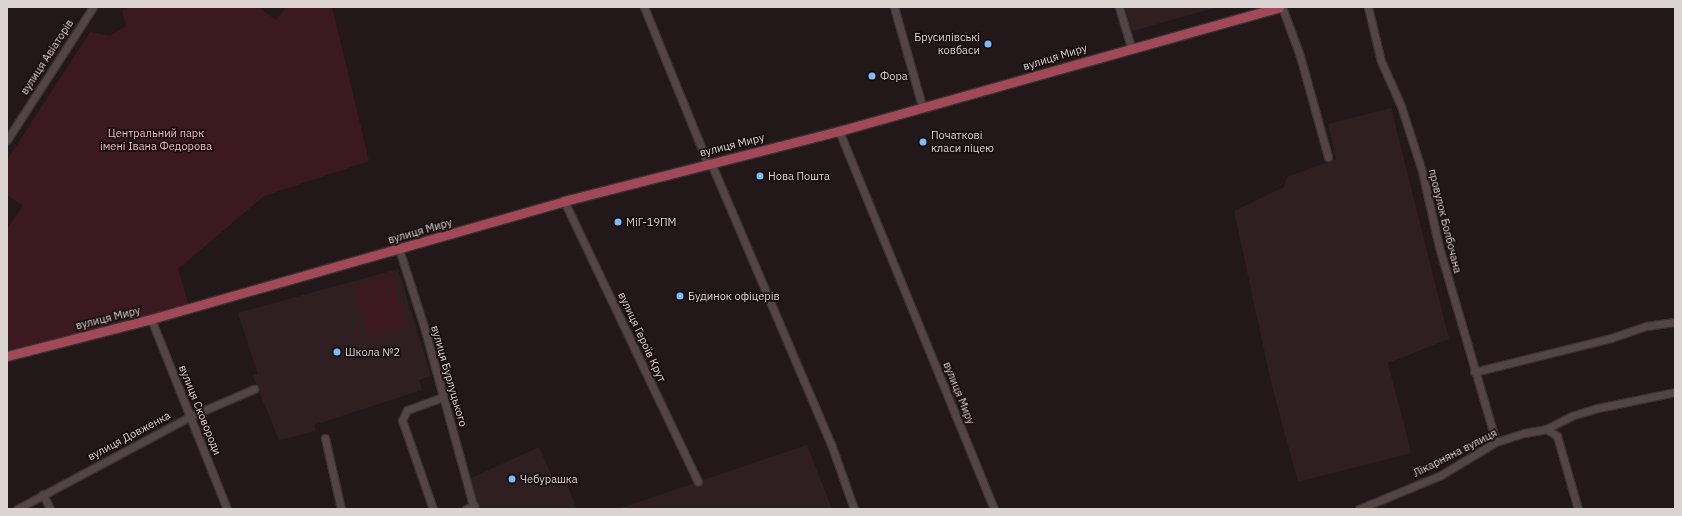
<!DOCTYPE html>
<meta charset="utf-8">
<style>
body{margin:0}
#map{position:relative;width:1682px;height:516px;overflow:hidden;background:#231819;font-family:"IBM Plex Sans",sans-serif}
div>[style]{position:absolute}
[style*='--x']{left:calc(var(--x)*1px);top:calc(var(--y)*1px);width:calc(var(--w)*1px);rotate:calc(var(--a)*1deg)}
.built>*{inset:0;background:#301f21}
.green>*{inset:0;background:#3c191e}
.roads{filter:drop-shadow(1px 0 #3a3232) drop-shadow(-1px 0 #3a3232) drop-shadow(0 1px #3a3232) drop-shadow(0 -1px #3a3232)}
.minor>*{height:7px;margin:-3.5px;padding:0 3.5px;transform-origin:3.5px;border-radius:3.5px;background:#534546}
.major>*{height:9px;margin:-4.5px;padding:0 4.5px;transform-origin:4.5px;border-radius:4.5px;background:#a14958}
.dots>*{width:11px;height:11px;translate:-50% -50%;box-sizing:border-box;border:2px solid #1a0f10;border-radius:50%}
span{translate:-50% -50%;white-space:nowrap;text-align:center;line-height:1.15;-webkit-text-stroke:3.5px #1a0f10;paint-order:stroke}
.poi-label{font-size:11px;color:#dcd3d3}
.right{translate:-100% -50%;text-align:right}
.left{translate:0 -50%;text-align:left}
.street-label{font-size:11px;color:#dcd3d3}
.park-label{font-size:11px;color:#f4b9be}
.frame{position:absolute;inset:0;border:8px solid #dcd3d3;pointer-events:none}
</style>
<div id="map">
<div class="built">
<div style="clip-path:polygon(1125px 7px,1218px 7px,1132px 31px)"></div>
<div style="clip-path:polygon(1391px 108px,1449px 339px,1388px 363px,1411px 453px,1298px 482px,1272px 386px,1234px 211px,1284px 187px,1287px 177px,1336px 159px,1328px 124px)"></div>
<div style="clip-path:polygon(398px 269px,431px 376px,419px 380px,422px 390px,314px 425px,316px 431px,279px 440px,253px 376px,258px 374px,238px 313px)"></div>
<div style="clip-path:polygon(807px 445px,832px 509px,618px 509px)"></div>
<div style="clip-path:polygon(539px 447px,555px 483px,565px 480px,577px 509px,478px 509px,469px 479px)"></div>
</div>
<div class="green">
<div style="clip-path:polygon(129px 7px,258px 7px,276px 20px,286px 7px,332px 7px,369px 161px,264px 196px,178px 269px,188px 303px,140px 319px,7px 350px,7px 229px,23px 206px,7px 195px,7px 160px,90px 32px,110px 36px,126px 26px,122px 11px)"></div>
<div style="clip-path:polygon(392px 275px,406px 326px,368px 337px,354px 286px)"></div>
</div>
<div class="roads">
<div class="minor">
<div style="--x:644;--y:7;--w:170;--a:67.8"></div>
<div style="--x:894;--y:7;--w:103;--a:74.2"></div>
<div style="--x:1119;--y:7;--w:42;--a:73.3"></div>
<div style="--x:1282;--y:7;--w:52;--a:69.8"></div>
<div style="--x:1300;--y:56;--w:105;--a:74.5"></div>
<div style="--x:1368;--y:7;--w:56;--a:76.5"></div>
<div style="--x:1381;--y:61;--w:49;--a:66"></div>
<div style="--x:1401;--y:106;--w:68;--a:72.1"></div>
<div style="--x:1422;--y:171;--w:78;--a:77.4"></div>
<div style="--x:1439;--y:247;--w:203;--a:73.7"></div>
<div style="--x:839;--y:131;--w:409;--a:67.7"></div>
<div style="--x:7;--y:140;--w:158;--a:-57.1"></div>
<div style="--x:711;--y:163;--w:306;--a:66.9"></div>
<div style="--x:831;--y:444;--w:69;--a:70.5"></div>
<div style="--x:564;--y:201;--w:311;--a:64.5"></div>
<div style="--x:399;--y:249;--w:82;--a:72.2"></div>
<div style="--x:424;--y:327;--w:189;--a:74.6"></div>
<div style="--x:151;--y:319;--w:205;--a:68.2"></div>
<div style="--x:1474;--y:372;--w:141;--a:-13.9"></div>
<div style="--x:1611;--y:338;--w:37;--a:-19"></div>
<div style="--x:1646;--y:326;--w:29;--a:-8"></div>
<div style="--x:1546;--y:429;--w:28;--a:-27"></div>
<div style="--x:1571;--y:416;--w:28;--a:-17"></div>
<div style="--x:1598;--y:408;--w:79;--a:-11.7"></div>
<div style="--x:325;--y:438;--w:73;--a:77.3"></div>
<div style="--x:43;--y:494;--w:17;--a:65"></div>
<div style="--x:17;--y:509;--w:197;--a:-28.1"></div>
<div style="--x:191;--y:416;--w:69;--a:-23.2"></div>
<div style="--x:433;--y:509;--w:94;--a:-109.2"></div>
<div style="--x:402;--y:420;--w:11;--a:-63"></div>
<div style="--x:407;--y:410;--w:37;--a:-20"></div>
<div style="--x:466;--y:509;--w:9;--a:-21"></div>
<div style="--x:1359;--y:509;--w:89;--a:-22.5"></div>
<div style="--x:1441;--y:475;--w:64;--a:-31"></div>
<div style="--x:1496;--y:442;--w:29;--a:-18"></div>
<div style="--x:1524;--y:433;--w:22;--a:-10"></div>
<div style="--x:1546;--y:429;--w:13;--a:32"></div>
<div style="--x:1557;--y:436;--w:76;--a:74"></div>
</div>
<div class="major">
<div style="--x:7;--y:356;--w:149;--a:-14.4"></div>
<div style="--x:151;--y:319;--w:430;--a:-15.9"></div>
<div style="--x:564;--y:201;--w:284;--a:-14.3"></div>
<div style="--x:839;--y:131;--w:457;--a:-15.7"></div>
</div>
</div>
<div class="dots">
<div style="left:988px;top:44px;background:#7dbef9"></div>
<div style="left:872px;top:76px;background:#7dbef9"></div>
<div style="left:923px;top:142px;background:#7dbef9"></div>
<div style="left:760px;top:176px;background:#7dbef9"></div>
<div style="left:618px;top:222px;background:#7dbef9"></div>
<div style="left:680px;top:296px;background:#7dbef9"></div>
<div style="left:337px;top:352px;background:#7dbef9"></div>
<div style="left:512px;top:479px;background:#7dbef9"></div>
</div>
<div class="poi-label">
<span class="right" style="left:980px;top:44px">Брусилівські<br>ковбаси</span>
<span class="left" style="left:880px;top:76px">Фора</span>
<span class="left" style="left:931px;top:142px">Початкові<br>класи ліцею</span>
<span class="left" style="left:768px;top:176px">Нова Пошта</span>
<span class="left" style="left:626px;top:222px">МіГ-19ПМ</span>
<span class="left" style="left:688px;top:296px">Будинок офіцерів</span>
<span class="left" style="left:345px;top:352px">Школа №2</span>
<span class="left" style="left:520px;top:479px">Чебурашка</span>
</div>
<div class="street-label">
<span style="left:47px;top:57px;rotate:-57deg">вулиця Авіаторів</span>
<span style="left:1055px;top:57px;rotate:-17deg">вулиця Миру</span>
<span style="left:732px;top:145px;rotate:-14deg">вулиця Миру</span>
<span style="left:1445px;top:221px;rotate:76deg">провулок Болбочана</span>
<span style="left:420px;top:231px;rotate:-16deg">вулиця Миру</span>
<span style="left:108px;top:318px;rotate:-14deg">вулиця Миру</span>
<span style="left:642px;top:337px;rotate:65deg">вулиця Героїв Крут</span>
<span style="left:449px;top:376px;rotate:74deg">вулиця Бурлуцького</span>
<span style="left:959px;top:393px;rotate:68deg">вулиця Миру</span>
<span style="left:200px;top:410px;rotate:68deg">вулиця Сковороди</span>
<span style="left:129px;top:436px;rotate:-28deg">вулиця Довженка</span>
<span style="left:1455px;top:453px;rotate:-27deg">Лікарняна вулиця</span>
</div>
<div class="park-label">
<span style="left:156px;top:140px">Центральний парк<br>імені Івана Федорова</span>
</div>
<div class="frame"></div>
</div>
